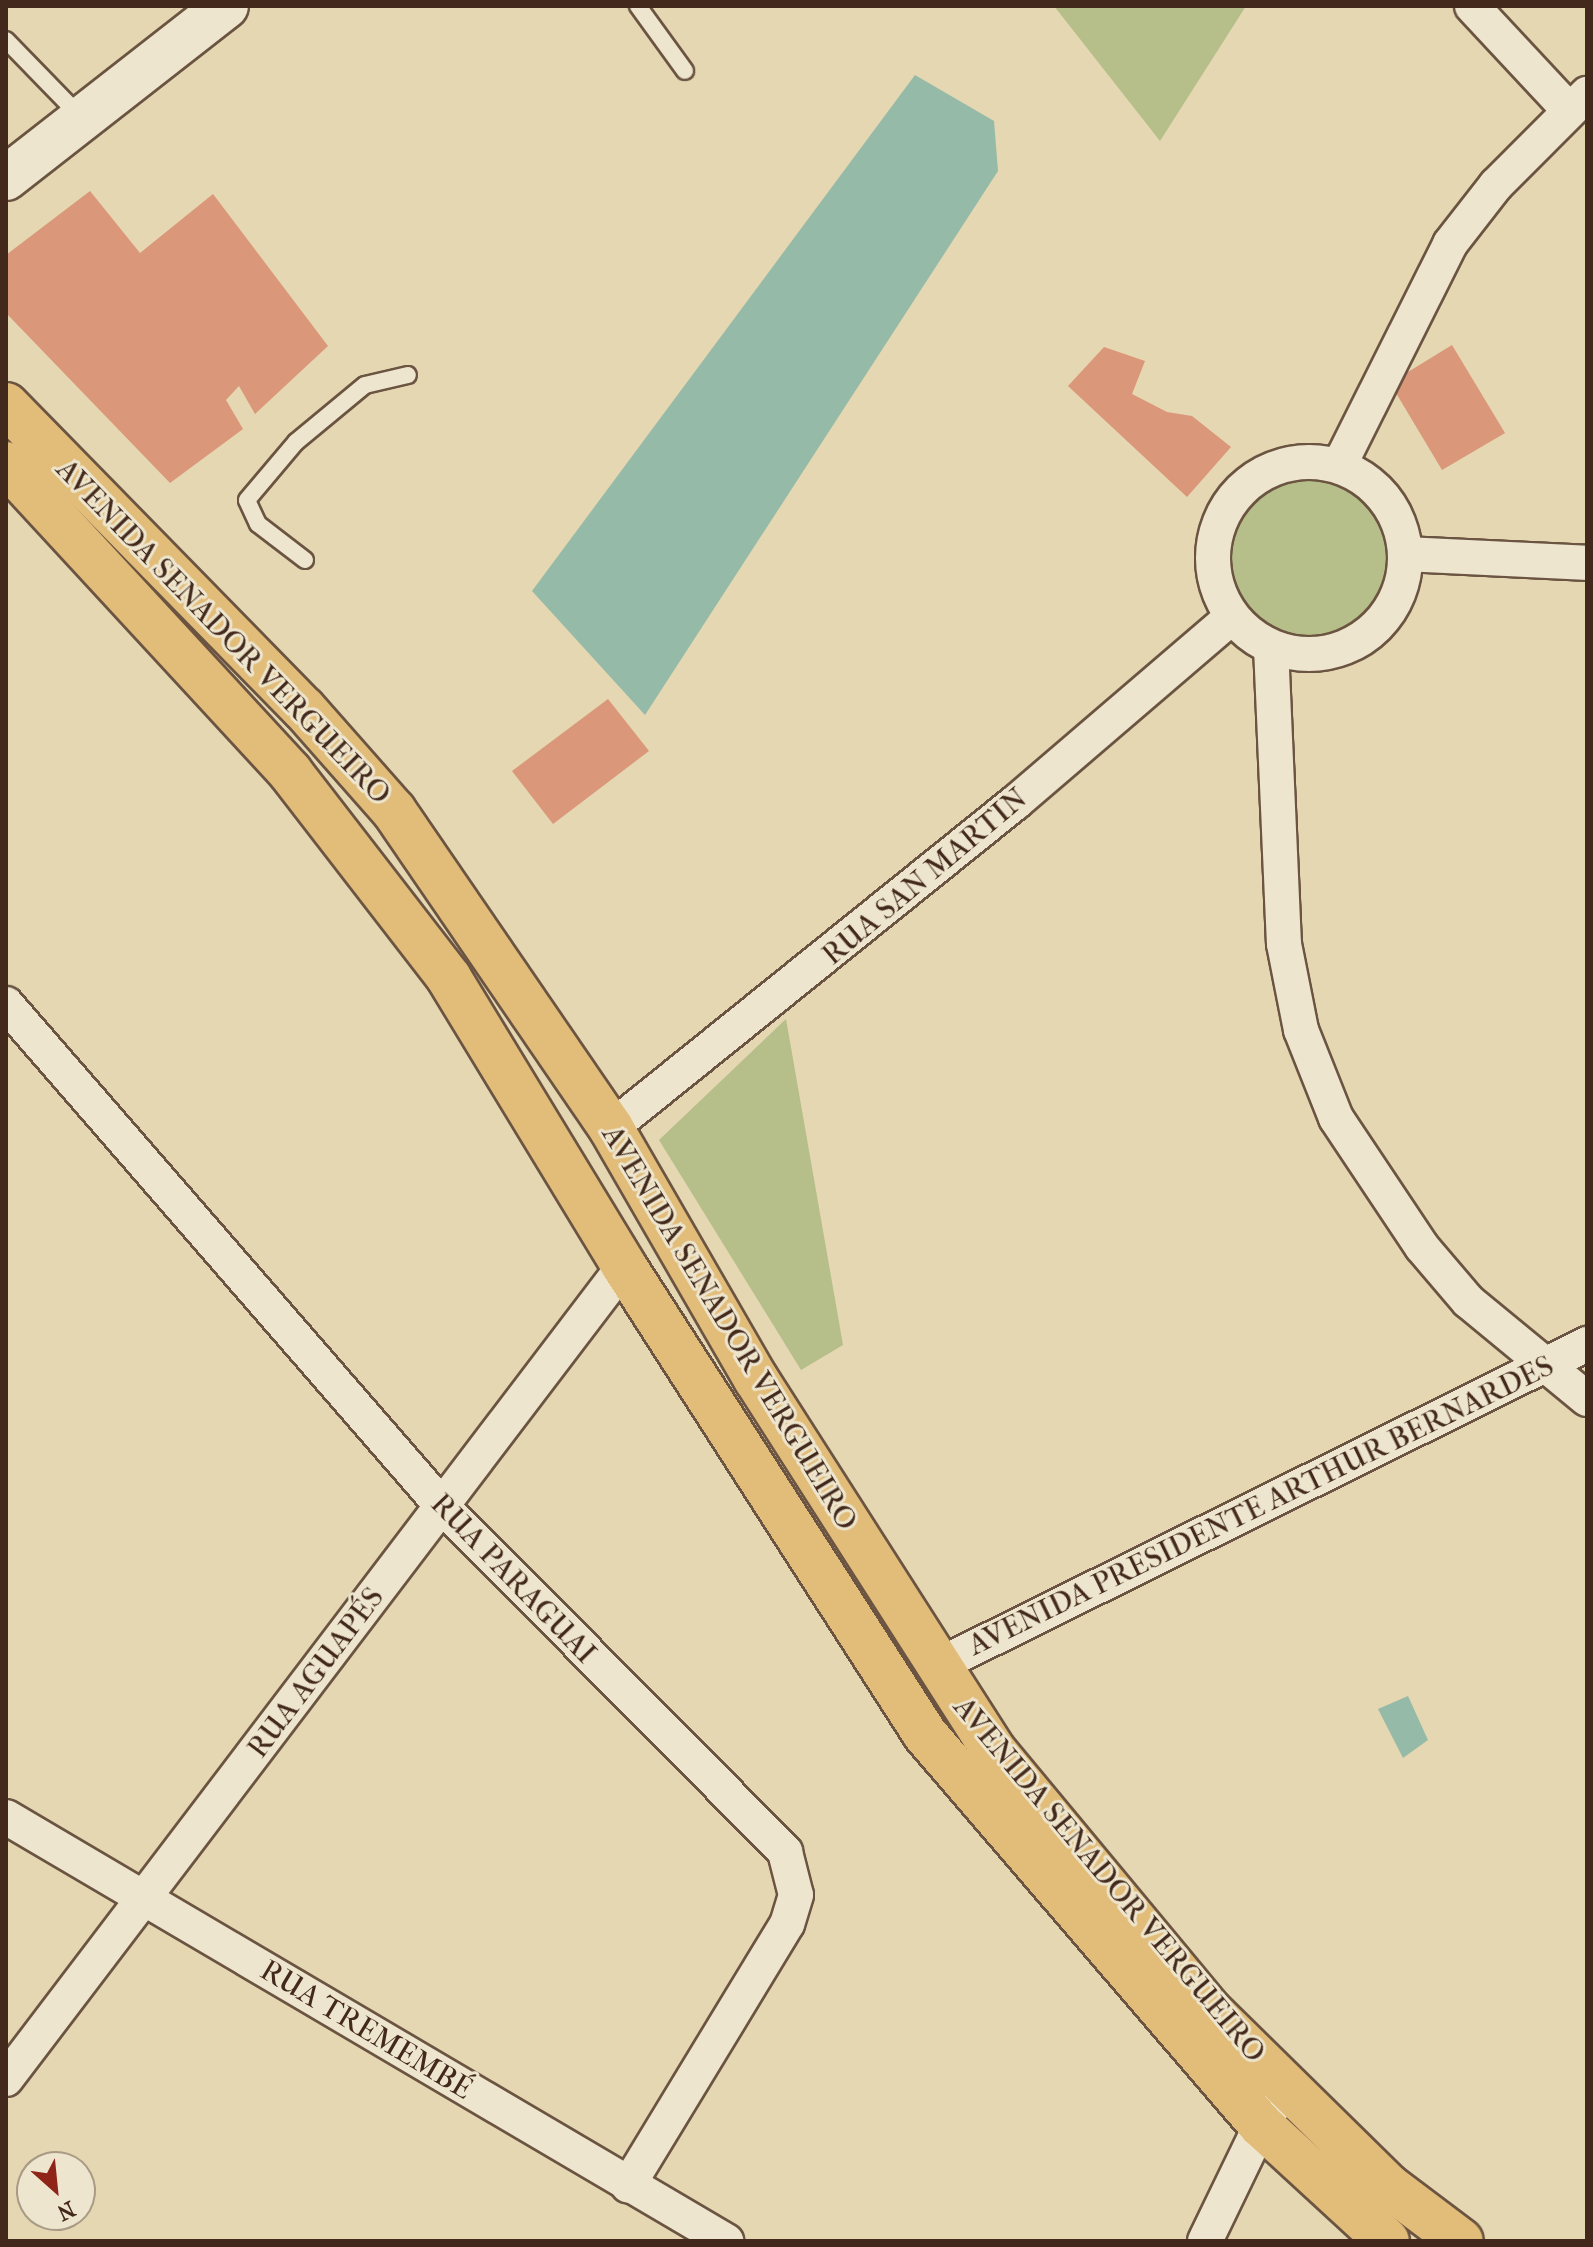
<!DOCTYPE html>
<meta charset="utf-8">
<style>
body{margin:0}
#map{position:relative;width:1593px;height:2247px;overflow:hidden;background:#e4d7b2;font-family:"IM FELL French Canon",serif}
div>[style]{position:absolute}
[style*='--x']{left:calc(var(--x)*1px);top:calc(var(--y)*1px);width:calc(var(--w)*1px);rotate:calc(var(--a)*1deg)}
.green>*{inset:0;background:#b6be8a}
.round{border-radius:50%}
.water>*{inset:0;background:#96baa8}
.building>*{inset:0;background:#db9779}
.roads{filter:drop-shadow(2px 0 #6b5441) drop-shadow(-2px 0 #6b5441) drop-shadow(0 2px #6b5441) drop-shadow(0 -2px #6b5441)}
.service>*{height:16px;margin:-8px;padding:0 8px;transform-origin:8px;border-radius:8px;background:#ede5cd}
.minor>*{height:34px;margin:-17px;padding:0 17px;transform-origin:17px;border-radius:17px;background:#ede5cd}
.minor>.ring{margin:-17px;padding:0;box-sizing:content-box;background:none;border:34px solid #ede5cd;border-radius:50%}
.secondary>*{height:44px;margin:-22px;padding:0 22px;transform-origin:22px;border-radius:22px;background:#ede5cd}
.primary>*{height:44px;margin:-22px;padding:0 22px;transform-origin:22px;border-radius:22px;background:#e2bc79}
span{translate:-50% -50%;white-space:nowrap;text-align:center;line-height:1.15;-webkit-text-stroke:6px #ede5cd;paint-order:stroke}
.street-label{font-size:30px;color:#43291b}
.frame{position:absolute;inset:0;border:8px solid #43291b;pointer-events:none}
.north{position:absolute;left:16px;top:2151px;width:80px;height:80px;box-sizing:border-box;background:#ede5cd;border:2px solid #a99a86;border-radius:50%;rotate:153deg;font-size:22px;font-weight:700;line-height:32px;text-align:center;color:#43291b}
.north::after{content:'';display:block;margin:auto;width:28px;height:36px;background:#8f2418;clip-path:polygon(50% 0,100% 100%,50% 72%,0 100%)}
</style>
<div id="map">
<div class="green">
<div style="clip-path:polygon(1054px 6px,1246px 6px,1160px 141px)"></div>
<div class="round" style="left:1219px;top:468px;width:180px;height:180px"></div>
<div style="clip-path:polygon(786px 1019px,843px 1345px,801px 1370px,659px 1140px)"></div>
</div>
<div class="water">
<div style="clip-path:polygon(915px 75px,994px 121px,998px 171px,645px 715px,532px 591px)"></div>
<div style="clip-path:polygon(1408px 1696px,1428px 1740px,1403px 1758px,1378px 1709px)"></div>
</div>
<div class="building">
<div style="clip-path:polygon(90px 191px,140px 253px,213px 194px,328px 346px,255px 414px,239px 386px,226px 400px,243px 429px,170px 483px,6px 313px,6px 255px)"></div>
<div style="clip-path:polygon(1452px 345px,1505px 433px,1442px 470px,1390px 383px)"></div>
<div style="clip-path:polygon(1104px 347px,1145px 361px,1132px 394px,1167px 412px,1192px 416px,1231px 447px,1187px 497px,1068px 386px)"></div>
<div style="clip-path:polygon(608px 699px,649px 751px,553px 824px,512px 771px)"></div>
</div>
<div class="roads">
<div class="service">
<div style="--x:638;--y:6;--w:80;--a:54.1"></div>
<div style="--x:6;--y:40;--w:107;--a:45.8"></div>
<div style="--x:305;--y:560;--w:59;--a:-142.5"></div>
<div style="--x:258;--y:524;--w:26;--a:-115"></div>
<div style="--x:247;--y:500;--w:76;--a:-49.8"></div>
<div style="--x:296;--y:442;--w:89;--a:-39.6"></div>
<div style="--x:365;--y:385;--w:44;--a:-13.1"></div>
</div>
<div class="minor">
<div style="--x:1472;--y:6;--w:142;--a:47"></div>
<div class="ring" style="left:1213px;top:462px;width:158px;height:158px"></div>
<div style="--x:1339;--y:466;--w:248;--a:-63.4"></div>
<div style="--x:1450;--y:244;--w:75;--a:-52.1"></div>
<div style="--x:1496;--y:185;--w:129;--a:-45"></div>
<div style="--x:1406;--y:554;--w:181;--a:2.8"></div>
<div style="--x:1271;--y:647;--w:297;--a:87.5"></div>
<div style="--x:1284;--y:944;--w:88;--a:78.8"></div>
<div style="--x:1301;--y:1030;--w:95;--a:68.3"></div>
<div style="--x:1336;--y:1118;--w:155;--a:56.3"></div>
<div style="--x:1422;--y:1247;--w:71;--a:49.6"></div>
<div style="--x:1468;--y:1301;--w:154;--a:39.5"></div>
<div style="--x:6;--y:1004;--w:665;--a:49.02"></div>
<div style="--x:442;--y:1506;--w:487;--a:45.2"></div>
<div style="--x:785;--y:1852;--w:44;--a:75.7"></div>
<div style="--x:796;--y:1895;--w:30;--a:107"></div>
<div style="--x:787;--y:1924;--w:306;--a:121.3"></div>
<div style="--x:611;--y:1128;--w:520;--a:-38.83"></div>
<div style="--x:1016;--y:802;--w:284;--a:-40.6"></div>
<div style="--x:935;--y:1667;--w:728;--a:-26.35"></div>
<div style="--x:6;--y:1817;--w:836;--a:30.49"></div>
<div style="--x:6;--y:2079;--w:1021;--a:-52.76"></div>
<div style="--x:1205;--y:2241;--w:129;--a:-64.2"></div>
<div style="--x:1261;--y:2125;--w:43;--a:-56.3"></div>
</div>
<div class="secondary">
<div style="--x:6;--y:178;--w:279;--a:-38"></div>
</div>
<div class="primary">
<div style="--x:6;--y:405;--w:426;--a:45.6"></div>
<div style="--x:304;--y:709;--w:136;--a:48.6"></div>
<div style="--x:394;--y:811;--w:384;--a:55.6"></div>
<div style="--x:611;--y:1128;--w:290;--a:60"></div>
<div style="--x:756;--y:1379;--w:442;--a:57.4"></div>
<div style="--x:994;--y:1751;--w:338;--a:50.3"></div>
<div style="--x:1210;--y:2011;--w:250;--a:44.5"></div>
<div style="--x:1388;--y:2186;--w:91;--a:37"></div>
<div style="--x:6;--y:464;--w:419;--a:47.3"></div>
<div style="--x:290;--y:772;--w:260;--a:52.3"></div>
<div style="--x:449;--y:978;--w:337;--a:58.7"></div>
<div style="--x:624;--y:1266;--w:556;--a:57.25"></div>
<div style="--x:925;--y:1734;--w:516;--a:49.33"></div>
<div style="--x:1261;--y:2125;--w:171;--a:42.6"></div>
</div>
</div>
<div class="street-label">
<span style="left:223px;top:632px;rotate:46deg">AVENIDA SENADOR VERGUEIRO</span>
<span style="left:925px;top:877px;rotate:-40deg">RUA SAN MARTIN</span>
<span style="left:729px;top:1328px;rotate:59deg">AVENIDA SENADOR VERGUEIRO</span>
<span style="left:1261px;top:1506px;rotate:-26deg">AVENIDA PRESIDENTE ARTHUR BERNARDES</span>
<span style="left:513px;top:1579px;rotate:46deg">RUA PARAGUAI</span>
<span style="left:316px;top:1673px;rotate:-53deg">RUA AGUAPÉS</span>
<span style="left:1109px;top:1880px;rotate:50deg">AVENIDA SENADOR VERGUEIRO</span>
<span style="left:366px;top:2030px;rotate:31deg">RUA TREMEMBÉ</span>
</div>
<div class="frame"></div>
<div class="north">N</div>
</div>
